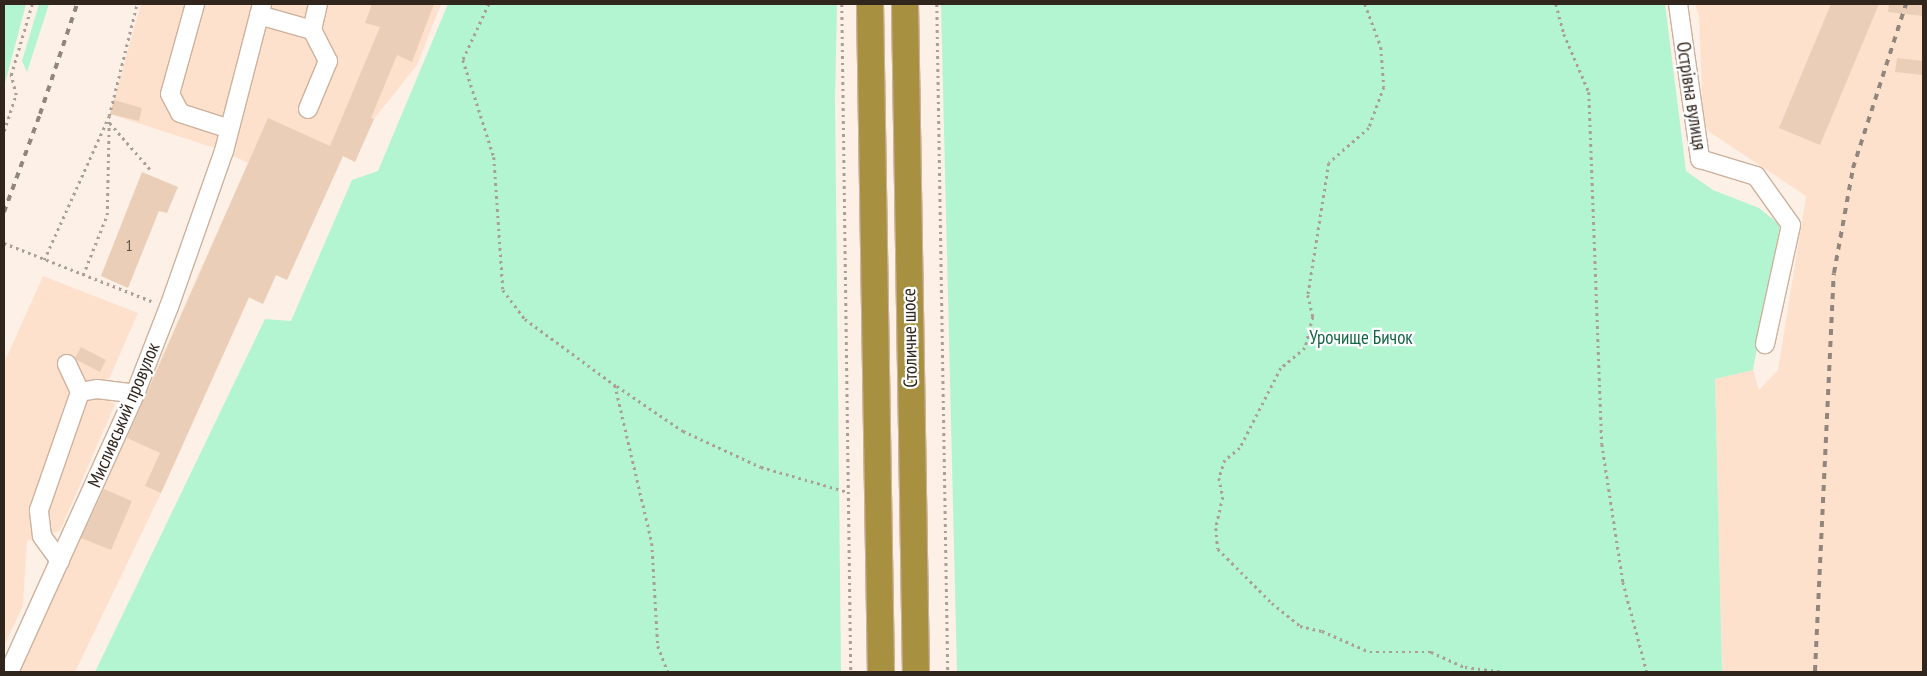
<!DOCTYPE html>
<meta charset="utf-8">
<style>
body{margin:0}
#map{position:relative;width:1927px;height:676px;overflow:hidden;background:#fcf0e7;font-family:"PT Sans Narrow",sans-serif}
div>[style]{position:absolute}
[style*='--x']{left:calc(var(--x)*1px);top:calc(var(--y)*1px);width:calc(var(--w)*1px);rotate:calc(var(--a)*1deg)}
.built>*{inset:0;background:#fee1cc}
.green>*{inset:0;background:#b3f4d1}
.building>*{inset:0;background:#ebceb8}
.path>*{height:2.5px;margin-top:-1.25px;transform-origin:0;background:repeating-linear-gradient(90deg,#aa9e96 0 2.5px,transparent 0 6.5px)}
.roads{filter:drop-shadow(1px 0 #cdb19c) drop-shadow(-1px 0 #cdb19c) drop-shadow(0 1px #cdb19c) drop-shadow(0 -1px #cdb19c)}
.minor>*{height:18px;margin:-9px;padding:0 9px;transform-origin:9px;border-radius:9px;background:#fff}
.highway>*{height:26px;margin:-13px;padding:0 13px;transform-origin:13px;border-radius:13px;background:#a7903f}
.rail>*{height:4px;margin-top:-2px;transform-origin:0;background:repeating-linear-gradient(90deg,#91867d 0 6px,transparent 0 12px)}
span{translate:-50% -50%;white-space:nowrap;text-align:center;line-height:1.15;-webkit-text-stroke:4.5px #fff;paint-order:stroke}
.number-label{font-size:16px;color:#605044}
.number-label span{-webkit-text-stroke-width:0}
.street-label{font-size:19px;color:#31261e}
.park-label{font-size:19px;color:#126645}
.frame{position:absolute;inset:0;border:5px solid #31261e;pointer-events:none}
</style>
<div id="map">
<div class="built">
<div style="clip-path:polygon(141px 4px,441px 4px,417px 65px,374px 119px,355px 162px,343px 156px,287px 280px,276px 275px,263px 304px,249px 298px,161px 493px,75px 672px,18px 672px,81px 538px,248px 163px,224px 151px,110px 114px)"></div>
<div style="clip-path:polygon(1695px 4px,1923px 4px,1923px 672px,1722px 672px,1715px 379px,1753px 370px,1759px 390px,1778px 370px,1806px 196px,1708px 131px,1703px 119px,1699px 16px)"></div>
<div style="clip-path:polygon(43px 276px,138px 313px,109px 379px,100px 381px,95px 394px,115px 404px,60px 531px,27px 541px,23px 606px,4px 646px,4px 363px)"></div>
</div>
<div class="green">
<div style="clip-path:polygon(4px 4px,26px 4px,4px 87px)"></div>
<div style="clip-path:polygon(39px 4px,49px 4px,27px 72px,22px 61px)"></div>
<div style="clip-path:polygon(448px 4px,837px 4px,835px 101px,841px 672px,95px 672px,265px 319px,291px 321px,352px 180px,378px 171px)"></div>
<div style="clip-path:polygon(941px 4px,1665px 4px,1686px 171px,1713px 190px,1759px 208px,1780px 225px,1753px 370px,1715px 379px,1722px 672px,957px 672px)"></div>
</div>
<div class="building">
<div style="clip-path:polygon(372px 4px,434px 4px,412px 62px,397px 55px,371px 118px,374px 119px,355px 162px,343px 156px,287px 280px,276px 275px,263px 304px,249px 297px,161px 493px,145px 486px,160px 453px,127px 438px,268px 118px,330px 146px,380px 27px,365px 23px)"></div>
<div style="clip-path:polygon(1831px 4px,1879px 4px,1820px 145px,1779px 128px)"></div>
<div style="clip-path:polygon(1889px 4px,1923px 4px,1923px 16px,1888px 12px)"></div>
<div style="clip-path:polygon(1897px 58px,1923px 61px,1923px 75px,1895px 72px)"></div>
<div style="clip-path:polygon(114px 100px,142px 108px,139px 121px,110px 114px)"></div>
<div style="clip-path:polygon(142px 172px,178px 187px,167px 213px,159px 211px,128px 288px,101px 276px)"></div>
<div style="clip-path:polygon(81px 347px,106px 360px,100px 372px,77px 360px,75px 358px)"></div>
<div style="clip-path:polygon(104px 489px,132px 501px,111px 550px,81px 538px)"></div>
</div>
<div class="path">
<div style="--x:489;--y:4;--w:62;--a:114.9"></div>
<div style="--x:463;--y:60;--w:102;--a:72.3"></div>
<div style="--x:494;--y:157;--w:133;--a:86.1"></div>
<div style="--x:503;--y:290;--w:36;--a:53"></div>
<div style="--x:525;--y:319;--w:112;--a:36.3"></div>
<div style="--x:615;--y:385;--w:162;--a:76.8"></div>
<div style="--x:652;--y:543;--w:103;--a:86.7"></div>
<div style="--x:658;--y:646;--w:28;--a:69"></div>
<div style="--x:842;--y:4;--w:668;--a:89.23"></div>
<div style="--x:937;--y:4;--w:668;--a:89.06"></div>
<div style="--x:1365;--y:4;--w:46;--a:69.6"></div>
<div style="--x:1381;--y:47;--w:40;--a:85.7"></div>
<div style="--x:1384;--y:87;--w:44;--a:110.1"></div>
<div style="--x:1369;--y:128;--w:53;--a:138.8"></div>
<div style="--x:1329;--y:163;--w:134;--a:99"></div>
<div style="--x:1308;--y:295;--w:23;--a:77"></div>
<div style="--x:1313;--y:317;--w:32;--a:104"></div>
<div style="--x:1305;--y:348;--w:31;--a:140"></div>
<div style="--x:1281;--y:368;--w:90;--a:117.1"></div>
<div style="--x:1240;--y:448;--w:19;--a:141"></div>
<div style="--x:1225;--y:460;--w:19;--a:108"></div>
<div style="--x:1219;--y:478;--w:19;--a:78"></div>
<div style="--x:1223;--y:497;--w:32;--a:103"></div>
<div style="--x:1216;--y:528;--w:21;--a:85"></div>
<div style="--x:1218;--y:549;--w:76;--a:45"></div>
<div style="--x:1272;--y:603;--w:36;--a:39"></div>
<div style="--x:1300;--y:626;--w:23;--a:13"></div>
<div style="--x:1322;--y:631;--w:52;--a:23.6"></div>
<div style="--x:1370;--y:652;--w:61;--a:0"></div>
<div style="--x:1431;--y:652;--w:37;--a:24"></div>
<div style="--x:1465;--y:667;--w:40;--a:7.1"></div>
<div style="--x:1556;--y:4;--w:31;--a:75"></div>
<div style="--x:1564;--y:34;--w:63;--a:66.7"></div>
<div style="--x:1589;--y:92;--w:352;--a:87.9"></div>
<div style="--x:1602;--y:444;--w:140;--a:81.3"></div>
<div style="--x:1623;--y:582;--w:93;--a:75.1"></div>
<div style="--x:110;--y:123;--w:61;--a:49"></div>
<div style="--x:4;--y:131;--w:38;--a:-72"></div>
<div style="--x:16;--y:95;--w:21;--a:-104"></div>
<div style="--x:11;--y:75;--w:74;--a:-73.5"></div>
<div style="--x:4;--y:243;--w:161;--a:21.5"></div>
<div style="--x:44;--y:260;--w:158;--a:-65.7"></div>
<div style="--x:109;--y:116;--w:115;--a:-76"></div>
<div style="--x:83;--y:275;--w:65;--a:-68.2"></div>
<div style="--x:107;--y:215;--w:98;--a:-88.8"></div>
<div style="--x:617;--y:386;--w:80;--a:34.3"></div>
<div style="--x:683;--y:431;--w:86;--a:24.8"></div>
<div style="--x:761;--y:467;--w:91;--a:16"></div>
</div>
<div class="roads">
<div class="minor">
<div style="--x:195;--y:4;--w:93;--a:105.5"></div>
<div style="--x:170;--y:94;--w:21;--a:62"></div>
<div style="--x:180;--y:113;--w:52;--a:17.7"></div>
<div style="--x:1678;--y:4;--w:157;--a:81.9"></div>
<div style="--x:1700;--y:159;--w:59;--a:16.9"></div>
<div style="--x:1756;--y:176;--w:60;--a:54.5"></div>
<div style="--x:1791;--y:225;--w:122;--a:102.3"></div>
<div style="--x:259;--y:15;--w:55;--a:15.8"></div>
<div style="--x:312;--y:30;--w:27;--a:-77"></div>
<div style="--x:308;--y:109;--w:52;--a:-67.4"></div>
<div style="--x:328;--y:61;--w:35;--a:-117"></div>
<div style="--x:80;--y:392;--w:17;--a:-10"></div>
<div style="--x:97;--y:389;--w:38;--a:7"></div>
<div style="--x:60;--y:561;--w:31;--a:-126"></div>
<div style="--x:42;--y:536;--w:26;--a:-97"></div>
<div style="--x:39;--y:510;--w:125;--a:-70.8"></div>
<div style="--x:80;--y:392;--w:31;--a:-115"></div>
<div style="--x:9;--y:672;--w:305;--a:-65.6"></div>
<div style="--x:135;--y:394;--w:93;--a:-68.7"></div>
<div style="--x:169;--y:307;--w:165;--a:-70.6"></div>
<div style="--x:224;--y:151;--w:152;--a:-75.5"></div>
</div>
<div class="highway">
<div style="--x:870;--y:4;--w:668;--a:89.06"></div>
<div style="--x:905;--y:4;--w:668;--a:89.06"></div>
</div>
</div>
<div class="rail">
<div style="--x:4;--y:212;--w:104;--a:-69.8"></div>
<div style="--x:40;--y:114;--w:116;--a:-71.4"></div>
<div style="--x:1815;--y:671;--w:398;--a:-87.3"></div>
<div style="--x:1834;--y:273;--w:107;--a:-79.7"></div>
<div style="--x:1853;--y:168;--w:172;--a:-72.1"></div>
</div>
<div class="number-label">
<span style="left:129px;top:245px">1</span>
</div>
<div class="street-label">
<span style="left:1691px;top:96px;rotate:81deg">Острівна вулиця</span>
<span style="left:910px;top:338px;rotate:-91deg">Столичне шосе</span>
<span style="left:124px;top:415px;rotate:-67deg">Мисливський провулок</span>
</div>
<div class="park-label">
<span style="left:1361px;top:338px">Урочище Бичок</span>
</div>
<div class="frame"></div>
</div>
